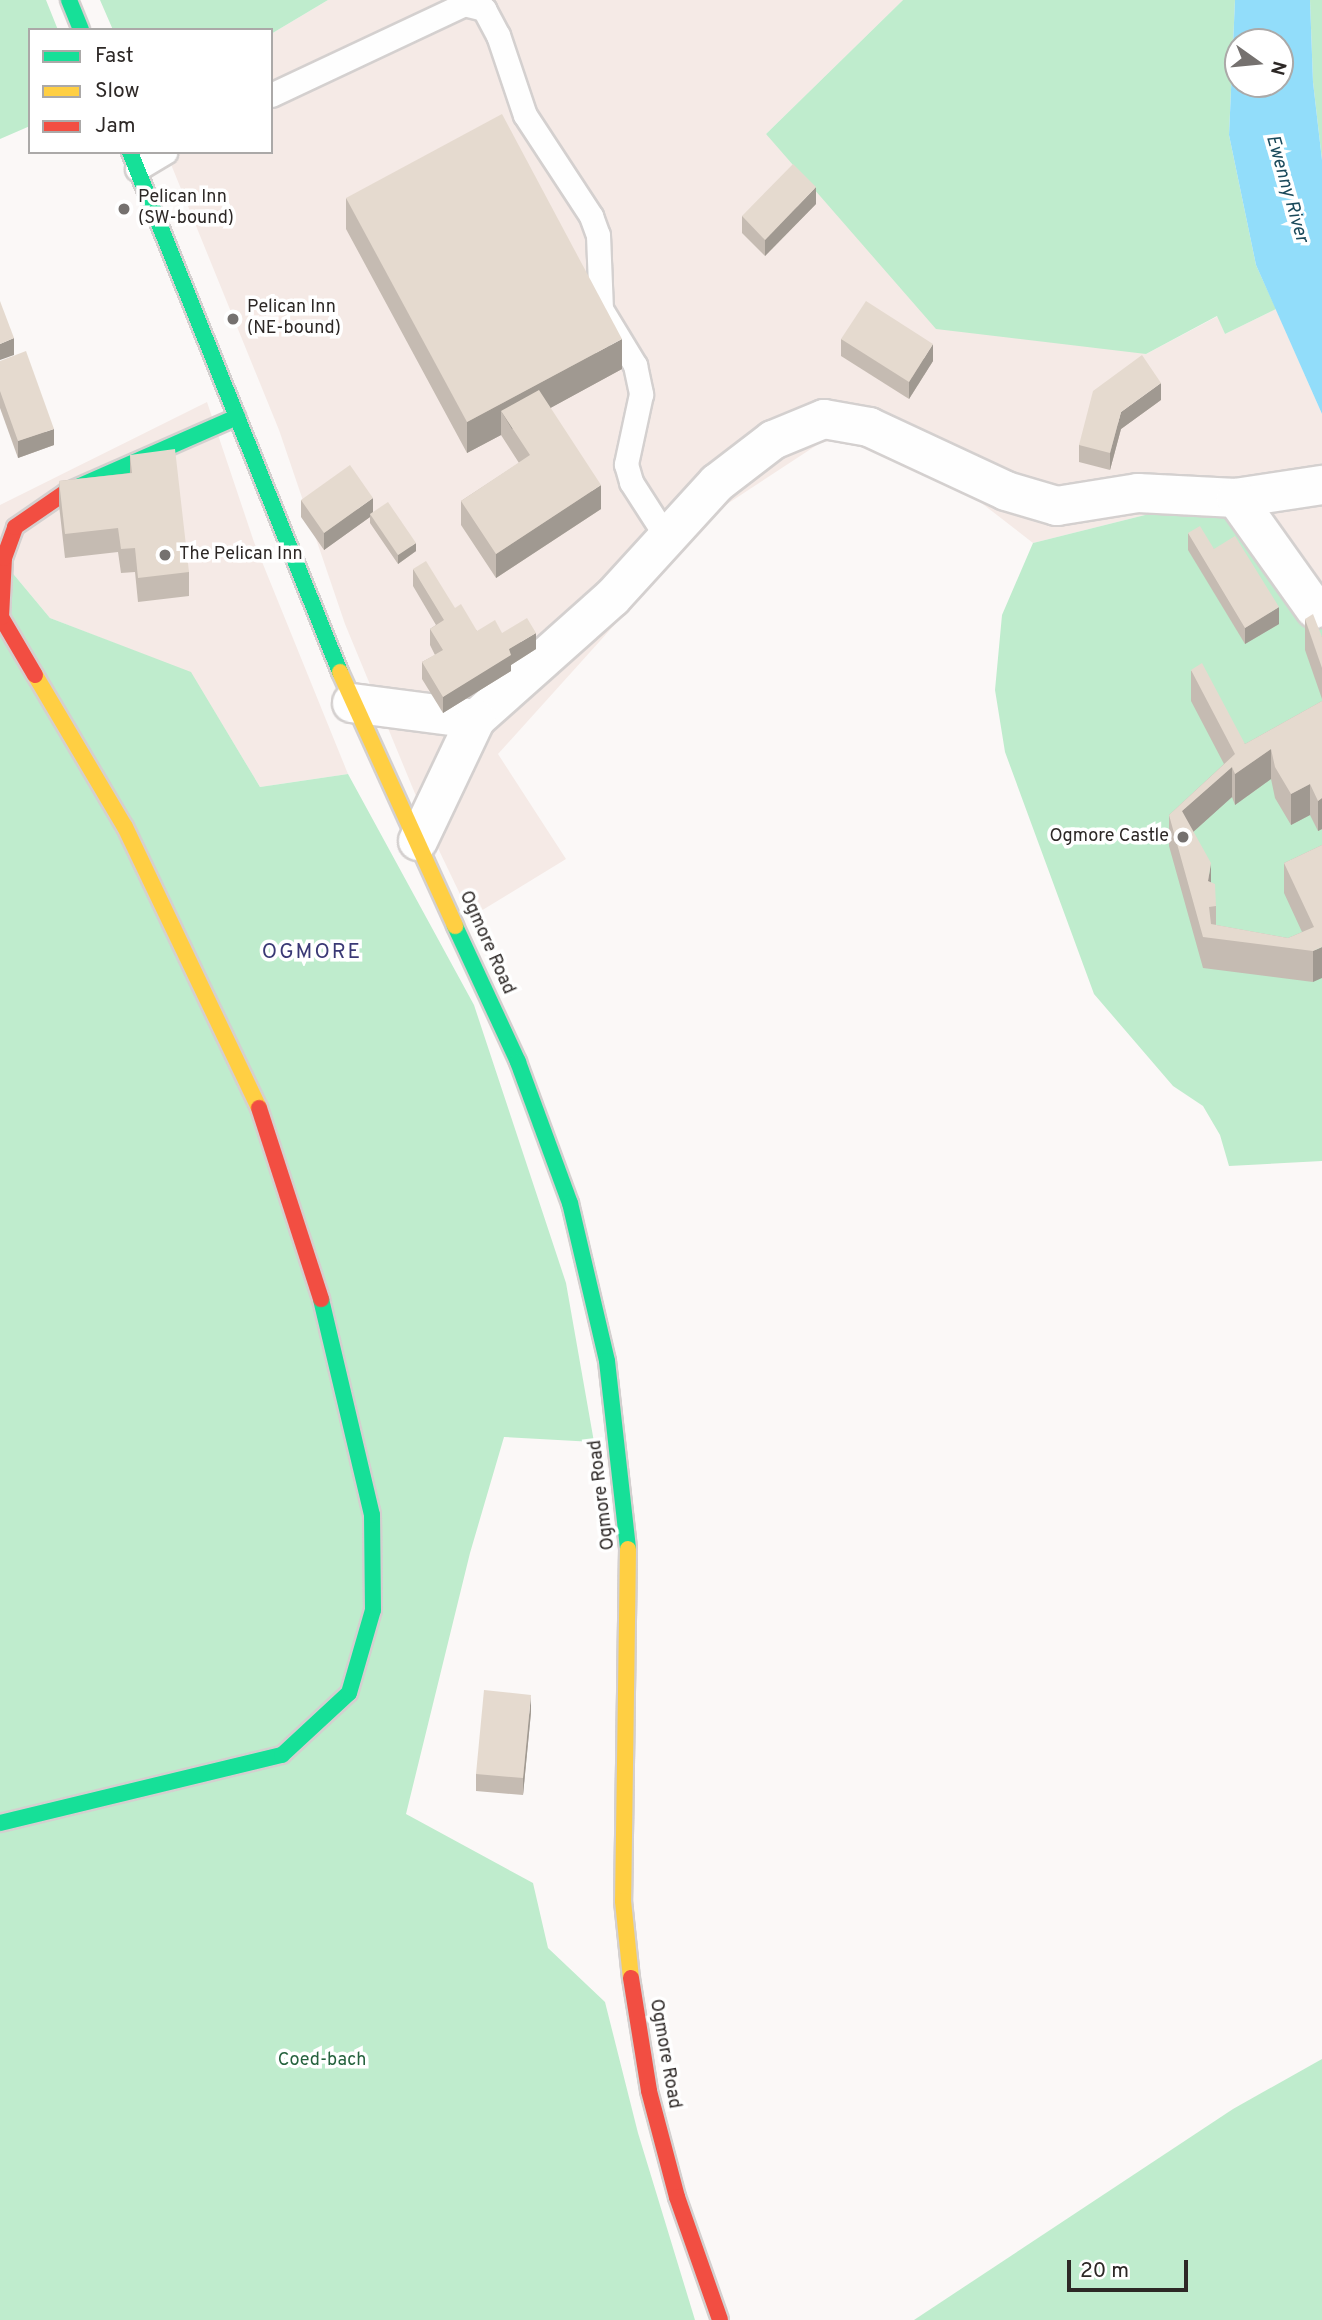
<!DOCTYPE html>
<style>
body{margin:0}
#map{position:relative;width:1322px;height:2320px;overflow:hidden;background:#fbf8f7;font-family:Overpass,sans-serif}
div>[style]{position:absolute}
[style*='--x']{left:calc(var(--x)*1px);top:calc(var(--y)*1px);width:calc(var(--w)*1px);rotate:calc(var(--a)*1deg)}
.built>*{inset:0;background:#f5eae6}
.green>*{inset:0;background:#bfeccd}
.water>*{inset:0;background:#92ddfa}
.roads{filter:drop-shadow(2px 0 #d4d0cf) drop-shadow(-2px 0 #d4d0cf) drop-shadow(0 2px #d4d0cf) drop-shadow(0 -2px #d4d0cf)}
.lane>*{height:23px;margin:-11.5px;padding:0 11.5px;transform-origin:11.5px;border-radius:11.5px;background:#fefefe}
.street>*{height:38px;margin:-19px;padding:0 19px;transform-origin:19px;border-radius:19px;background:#fefefe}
.fast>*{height:16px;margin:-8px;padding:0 8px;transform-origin:8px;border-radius:8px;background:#16e098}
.slow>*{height:16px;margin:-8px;padding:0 8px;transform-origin:8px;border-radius:8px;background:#ffcf43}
.jam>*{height:16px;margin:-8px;padding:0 8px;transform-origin:8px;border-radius:8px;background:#f24e42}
.wall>*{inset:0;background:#c5bbb2}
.shaded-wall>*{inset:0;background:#a09991}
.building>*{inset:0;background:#e5dacf}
.dots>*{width:19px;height:19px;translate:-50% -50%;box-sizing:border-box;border:4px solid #fff;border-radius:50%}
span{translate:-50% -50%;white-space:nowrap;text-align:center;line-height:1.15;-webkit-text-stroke:7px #fff;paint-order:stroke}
.poi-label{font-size:18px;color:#2d2826}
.left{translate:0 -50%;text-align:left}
.right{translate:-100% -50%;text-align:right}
.street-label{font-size:18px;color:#2d2826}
.park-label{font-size:18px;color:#25623d}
.water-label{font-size:19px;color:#1a495a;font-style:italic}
.quarter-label{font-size:21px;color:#3a3975;letter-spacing:2px}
.legend{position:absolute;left:28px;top:28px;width:245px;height:126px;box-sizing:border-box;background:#fff;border:2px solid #aba9a8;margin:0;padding:9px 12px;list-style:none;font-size:21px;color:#2d2826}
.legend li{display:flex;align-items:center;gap:14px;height:35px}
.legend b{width:35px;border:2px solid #aba9a8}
.north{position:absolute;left:1224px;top:28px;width:70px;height:70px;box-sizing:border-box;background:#fff;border:2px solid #aba9a8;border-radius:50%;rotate:105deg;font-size:19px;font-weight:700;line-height:28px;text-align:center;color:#2d2826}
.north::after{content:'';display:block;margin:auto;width:24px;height:32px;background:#75716f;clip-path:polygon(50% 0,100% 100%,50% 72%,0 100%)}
.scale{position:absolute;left:1067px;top:2260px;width:121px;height:32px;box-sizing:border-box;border:4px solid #2d2826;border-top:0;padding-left:9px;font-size:21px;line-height:24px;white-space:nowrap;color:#2d2826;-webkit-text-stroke:5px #fff;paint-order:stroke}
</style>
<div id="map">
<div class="built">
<div style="clip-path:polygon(328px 0,903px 0,766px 134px,1146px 354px,1218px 316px,1225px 334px,1276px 309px,1322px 414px,1322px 627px,1281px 573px,1193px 503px,1033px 543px,975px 498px,897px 451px,842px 438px,820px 443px,718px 510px,498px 754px,566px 859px,471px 917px,435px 842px,345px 624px,279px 430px,166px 152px,271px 152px,271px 34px)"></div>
<div style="clip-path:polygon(207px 402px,254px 542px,348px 774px,260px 787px,191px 673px,50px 618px,0 558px,0 505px)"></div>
</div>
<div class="green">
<div style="clip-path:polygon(0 0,46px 0,58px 30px,30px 30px,30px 126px,0 139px)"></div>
<div style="clip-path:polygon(100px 0,328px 0,271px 34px,271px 30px,113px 30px)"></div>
<div style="clip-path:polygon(903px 0,1235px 0,1229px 135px,1256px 265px,1276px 309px,1225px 334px,1217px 316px,1146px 354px,936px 329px,766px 134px)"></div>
<div style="clip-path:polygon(1310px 0,1322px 0,1322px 160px,1313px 82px)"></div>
<div style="clip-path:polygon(1193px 503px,1219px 507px,1281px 573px,1322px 627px,1322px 1161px,1229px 1166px,1220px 1135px,1203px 1106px,1173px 1086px,1094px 994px,1005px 752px,995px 690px,1002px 615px,1033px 543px)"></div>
<div style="clip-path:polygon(0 558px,50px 618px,191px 672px,260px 787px,348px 774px,474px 1005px,566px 1283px,594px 1442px,504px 1437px,470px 1553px,406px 1814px,533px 1883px,548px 1948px,605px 2002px,638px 2133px,695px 2320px,0 2320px)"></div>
<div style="clip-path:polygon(1322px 2059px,1322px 2320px,914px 2320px,1233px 2109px)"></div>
</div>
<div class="water">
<div style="clip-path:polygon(evenodd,1235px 0,1310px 0,1313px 82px,1322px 160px,1322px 414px,1256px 265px,1229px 135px,1235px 0,1238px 42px,1280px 42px,1280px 84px,1238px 84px,1238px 42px)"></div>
</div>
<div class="roads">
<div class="lane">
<div style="--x:271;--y:95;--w:213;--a:-25.2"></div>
<div style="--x:464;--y:4;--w:21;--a:14"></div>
<div style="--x:484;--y:9;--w:30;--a:62"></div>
<div style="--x:498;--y:35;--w:84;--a:71.4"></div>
<div style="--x:525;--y:115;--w:121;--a:56.8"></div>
<div style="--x:591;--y:216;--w:20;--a:70"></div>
<div style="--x:598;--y:235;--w:74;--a:87.7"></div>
<div style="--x:601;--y:309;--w:66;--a:58.7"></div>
<div style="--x:635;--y:365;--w:30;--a:78"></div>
<div style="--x:641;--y:394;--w:72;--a:102.1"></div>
<div style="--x:626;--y:464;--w:19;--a:74"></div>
<div style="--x:631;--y:482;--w:67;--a:57.3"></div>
<div style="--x:137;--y:169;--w:33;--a:-31"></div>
</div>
<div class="street">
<div style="--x:1236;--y:498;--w:87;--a:-8.6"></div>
<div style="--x:352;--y:703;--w:125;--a:7.4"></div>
<div style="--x:476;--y:719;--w:182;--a:-41.7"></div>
<div style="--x:612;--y:598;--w:156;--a:-47.6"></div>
<div style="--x:717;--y:483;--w:71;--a:-37.5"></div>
<div style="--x:773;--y:440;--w:55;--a:-22.4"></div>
<div style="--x:824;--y:419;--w:46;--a:10.1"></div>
<div style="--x:869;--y:427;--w:151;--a:25"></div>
<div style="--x:1006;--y:491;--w:53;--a:16.4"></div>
<div style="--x:1057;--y:506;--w:82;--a:-9.1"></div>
<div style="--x:1138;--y:493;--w:98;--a:2.9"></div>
<div style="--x:1236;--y:498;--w:136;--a:54.6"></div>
<div style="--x:418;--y:841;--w:135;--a:-64.6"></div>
</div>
<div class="fast">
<div style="--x:69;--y:0;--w:32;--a:68"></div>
<div style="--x:130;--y:152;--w:561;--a:68.01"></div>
<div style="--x:66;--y:492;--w:187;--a:-23.7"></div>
<div style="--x:455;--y:926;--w:150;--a:65.1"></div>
<div style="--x:518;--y:1062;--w:150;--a:69.8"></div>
<div style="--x:570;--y:1203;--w:162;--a:76.8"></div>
<div style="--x:607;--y:1361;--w:189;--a:83.6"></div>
<div style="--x:0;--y:1823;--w:290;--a:-13.6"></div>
<div style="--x:282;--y:1755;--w:91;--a:-42.8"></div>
<div style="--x:349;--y:1693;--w:86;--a:-73.9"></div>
<div style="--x:373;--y:1610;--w:95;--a:-90.6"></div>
<div style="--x:372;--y:1515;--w:222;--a:-103.3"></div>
</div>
<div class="slow">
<div style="--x:340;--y:672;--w:279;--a:65.6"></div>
<div style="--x:35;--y:675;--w:177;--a:59.4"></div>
<div style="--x:125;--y:827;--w:311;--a:64.5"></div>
<div style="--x:628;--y:1549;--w:352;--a:90.8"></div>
<div style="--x:623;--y:1901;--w:77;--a:84.1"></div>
</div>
<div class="jam">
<div style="--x:35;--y:675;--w:67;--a:-120.4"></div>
<div style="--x:1;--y:617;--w:59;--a:-87.1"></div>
<div style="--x:4;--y:558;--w:33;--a:-70"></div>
<div style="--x:15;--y:527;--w:62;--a:-34.5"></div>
<div style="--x:259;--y:1108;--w:201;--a:72"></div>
<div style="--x:631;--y:1978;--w:114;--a:80.9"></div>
<div style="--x:649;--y:2091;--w:110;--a:75.2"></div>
<div style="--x:677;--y:2197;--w:130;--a:70.7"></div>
</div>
</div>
<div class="wall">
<div style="clip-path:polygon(346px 198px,622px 369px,550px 408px,601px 509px,496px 578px,461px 525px,461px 501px,519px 463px,501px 435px,467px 453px,346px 229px)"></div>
<div style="clip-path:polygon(816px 204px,765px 256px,742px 233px,742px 216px)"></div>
<div style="clip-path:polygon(841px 339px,933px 361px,909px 399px,841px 356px)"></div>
<div style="clip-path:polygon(0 361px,54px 445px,18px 458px,0 408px)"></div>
<div style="clip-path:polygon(1161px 400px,1121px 429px,1110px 470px,1079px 462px,1079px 445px)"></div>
<div style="clip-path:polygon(130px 455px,189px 572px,189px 596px,138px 602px,135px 572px,121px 573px,118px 552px,65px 558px,59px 505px,59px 481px,130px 473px)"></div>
<div style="clip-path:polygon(301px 500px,373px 512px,416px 551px,398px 564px,370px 523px,370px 517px,324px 550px,301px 517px)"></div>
<div style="clip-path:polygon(1188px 533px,1214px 549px,1279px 624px,1245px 644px,1188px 550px)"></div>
<div style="clip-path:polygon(413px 569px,477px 631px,502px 633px,536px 649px,511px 665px,511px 671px,443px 713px,422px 679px,422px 662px,435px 655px,430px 645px,430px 629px,436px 625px,413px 586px)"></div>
<div style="clip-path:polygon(1305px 619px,1322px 637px,1322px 699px,1305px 650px)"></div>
<div style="clip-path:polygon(1191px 670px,1245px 744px,1322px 701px,1322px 829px,1318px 831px,1310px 815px,1291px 825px,1275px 798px,1271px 779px,1235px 805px,1232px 797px,1193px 832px,1211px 882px,1216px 906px,1216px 925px,1288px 938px,1302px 932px,1284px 893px,1284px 863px,1322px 845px,1313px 982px,1203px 968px,1169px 846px,1169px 815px,1224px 764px,1191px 701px)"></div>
<div style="clip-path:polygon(531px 1712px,523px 1795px,476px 1791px,476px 1774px)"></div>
</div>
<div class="shaded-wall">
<div style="clip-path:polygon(816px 187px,816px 204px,765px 256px,765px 240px)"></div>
<div style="clip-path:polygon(14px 338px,14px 355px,0 360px,0 344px)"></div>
<div style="clip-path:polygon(622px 339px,622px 369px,512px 429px,501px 411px,501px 435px,467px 453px,467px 422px)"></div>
<div style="clip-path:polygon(933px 344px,933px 361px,909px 399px,909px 382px)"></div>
<div style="clip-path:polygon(1161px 383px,1161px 400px,1121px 429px,1110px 470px,1110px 453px,1121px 412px)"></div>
<div style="clip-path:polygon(54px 429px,54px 445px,18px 458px,18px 441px)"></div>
<div style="clip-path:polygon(601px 485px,601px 509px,496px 578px,496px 554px)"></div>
<div style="clip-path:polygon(373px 498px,373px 515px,370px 514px,370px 517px,324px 550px,324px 533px)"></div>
<div style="clip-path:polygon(416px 543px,416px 551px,398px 564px,398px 555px)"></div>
<div style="clip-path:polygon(1279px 607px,1279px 624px,1245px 644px,1245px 628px)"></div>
<div style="clip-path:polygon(536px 633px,536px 649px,511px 665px,511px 671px,443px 713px,443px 697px,509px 649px)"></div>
<div style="clip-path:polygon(1271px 749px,1271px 779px,1235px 805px,1235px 774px)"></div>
<div style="clip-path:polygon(1232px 767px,1232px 797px,1182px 842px,1182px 811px)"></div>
<div style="clip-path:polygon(1310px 784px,1310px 815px,1291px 825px,1291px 794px)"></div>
<div style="clip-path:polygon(1322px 798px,1322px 829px,1318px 831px,1318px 801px)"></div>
<div style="clip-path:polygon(1211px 863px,1211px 894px,1208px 881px)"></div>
<div style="clip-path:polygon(1322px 947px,1322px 978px,1313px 982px,1313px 951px)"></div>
<div style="clip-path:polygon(531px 1695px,531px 1712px,523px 1795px,523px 1778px)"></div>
</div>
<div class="building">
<div style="clip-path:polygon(502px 114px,622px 339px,467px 422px,346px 198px)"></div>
<div style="clip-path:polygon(793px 164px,816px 187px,765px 240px,742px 216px)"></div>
<div style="clip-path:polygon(0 301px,14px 338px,0 344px)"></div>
<div style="clip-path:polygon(866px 301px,933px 344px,909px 382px,841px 339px)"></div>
<div style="clip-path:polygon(26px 351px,54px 429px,18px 441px,0 391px,0 361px)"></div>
<div style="clip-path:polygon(1142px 355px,1161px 383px,1121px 412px,1110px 453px,1079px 445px,1093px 391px)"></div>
<div style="clip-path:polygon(539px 390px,601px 485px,496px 554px,461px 501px,530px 455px,501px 411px)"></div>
<div style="clip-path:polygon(175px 449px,189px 572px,138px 578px,135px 548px,121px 549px,118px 528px,65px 534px,59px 481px,132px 473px,130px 455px)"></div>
<div style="clip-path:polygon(350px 465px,373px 498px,324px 533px,301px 500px)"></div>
<div style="clip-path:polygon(388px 502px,416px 543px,398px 555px,370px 514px)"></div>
<div style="clip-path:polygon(1200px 526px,1214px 549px,1235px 536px,1279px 607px,1245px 628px,1188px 533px)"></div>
<div style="clip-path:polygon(426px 561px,455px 608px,461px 604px,477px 631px,495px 620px,502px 633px,527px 618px,536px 633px,509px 649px,511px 655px,443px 697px,422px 662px,443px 650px,430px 629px,444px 620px,413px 569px)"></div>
<div style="clip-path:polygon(1313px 614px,1322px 637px,1322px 668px,1305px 619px)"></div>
<div style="clip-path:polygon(1202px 663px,1245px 744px,1322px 701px,1322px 798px,1318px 801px,1310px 784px,1291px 794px,1275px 767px,1271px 749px,1235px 774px,1232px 767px,1182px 811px,1211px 863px,1208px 881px,1215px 884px,1216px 906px,1209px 907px,1211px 924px,1288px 938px,1314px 927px,1284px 863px,1322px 845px,1322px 947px,1313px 951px,1203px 937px,1169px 815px,1235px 754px,1191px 670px)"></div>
<div style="clip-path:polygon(484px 1690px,531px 1695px,523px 1778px,476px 1774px)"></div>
</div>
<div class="dots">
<div style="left:124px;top:209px;background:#75716f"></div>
<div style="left:233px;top:319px;background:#75716f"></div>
<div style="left:165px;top:555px;background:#75716f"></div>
<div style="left:1183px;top:837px;background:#75716f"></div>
</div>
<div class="poi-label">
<span class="left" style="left:138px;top:209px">Pelican Inn<br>(SW-bound)</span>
<span class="left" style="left:247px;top:319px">Pelican Inn<br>(NE-bound)</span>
<span class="left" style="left:179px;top:555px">The Pelican Inn</span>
<span class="right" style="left:1169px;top:837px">Ogmore Castle</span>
</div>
<div class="street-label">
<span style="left:486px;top:943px;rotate:66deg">Ogmore Road</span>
<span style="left:603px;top:1495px;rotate:-97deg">Ogmore Road</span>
<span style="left:664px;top:2054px;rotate:80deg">Ogmore Road</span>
</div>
<div class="park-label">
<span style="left:322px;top:2061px">Coed-bach</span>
</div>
<div class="water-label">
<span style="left:1286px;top:189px;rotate:74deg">Ewenny River</span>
</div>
<div class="quarter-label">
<span style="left:312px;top:953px">OGMORE</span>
</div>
<ul class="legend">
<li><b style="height:9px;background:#16e098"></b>Fast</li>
<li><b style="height:9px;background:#ffcf43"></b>Slow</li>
<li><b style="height:9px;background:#f24e42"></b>Jam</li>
</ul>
<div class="north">N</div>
<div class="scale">20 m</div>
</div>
